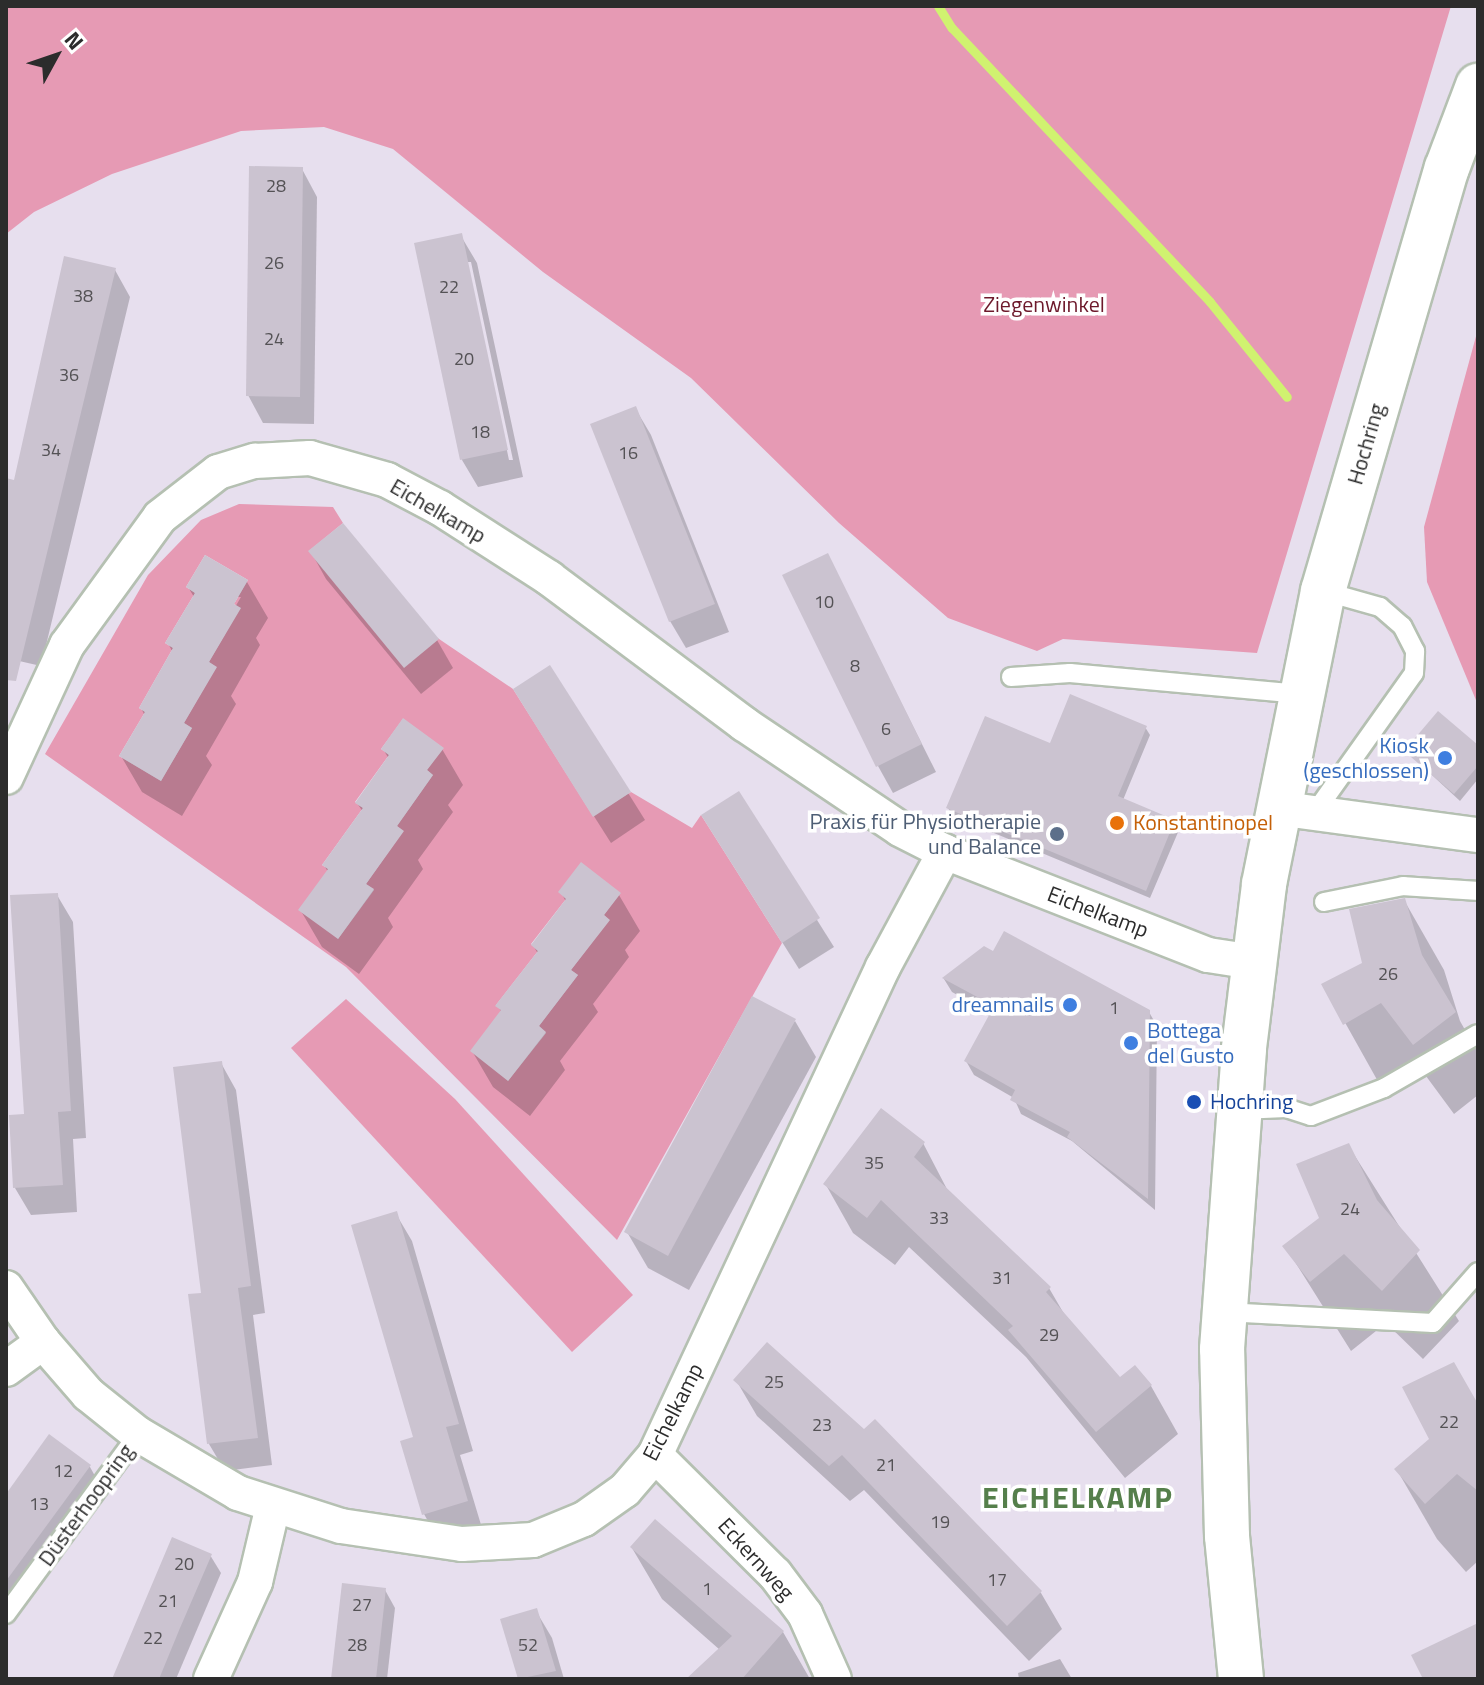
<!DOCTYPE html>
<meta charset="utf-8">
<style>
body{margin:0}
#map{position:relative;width:1484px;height:1685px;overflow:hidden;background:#e7dfee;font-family:"Titillium Web",sans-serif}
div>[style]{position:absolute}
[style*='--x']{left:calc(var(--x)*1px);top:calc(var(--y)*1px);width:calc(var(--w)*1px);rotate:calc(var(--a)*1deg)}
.green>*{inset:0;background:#e69ab4}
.shadow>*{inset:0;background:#0003}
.stream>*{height:9px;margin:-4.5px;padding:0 4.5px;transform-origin:4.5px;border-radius:4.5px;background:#d0f270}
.building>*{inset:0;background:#cbc3d0}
.roads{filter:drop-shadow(2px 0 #b5c0b2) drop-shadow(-2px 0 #b5c0b2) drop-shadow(0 2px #b5c0b2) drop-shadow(0 -2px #b5c0b2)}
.lane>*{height:18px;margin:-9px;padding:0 9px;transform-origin:9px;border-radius:9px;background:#fff}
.street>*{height:34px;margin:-17px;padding:0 17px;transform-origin:17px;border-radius:17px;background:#fff}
.secondary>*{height:44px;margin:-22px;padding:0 22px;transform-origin:22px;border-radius:22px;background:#fff}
.dots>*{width:22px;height:22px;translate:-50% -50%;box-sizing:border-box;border:4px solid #fff;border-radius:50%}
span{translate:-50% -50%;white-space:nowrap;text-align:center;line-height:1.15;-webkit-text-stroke:7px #fff;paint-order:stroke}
.number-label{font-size:18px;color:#545255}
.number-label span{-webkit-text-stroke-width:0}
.park-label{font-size:22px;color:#6d192b}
.street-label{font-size:22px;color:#2c2c2c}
.shop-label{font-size:22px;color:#366cbe}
.right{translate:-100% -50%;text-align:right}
.left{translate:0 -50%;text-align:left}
.service-label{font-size:22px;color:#4e5e75}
.food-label{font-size:22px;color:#c56008}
.transit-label{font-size:22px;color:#164399}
.district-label{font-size:30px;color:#557f4b;font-weight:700;letter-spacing:2px}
.frame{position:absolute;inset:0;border:8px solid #2c2c2c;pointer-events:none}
.north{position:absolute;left:16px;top:16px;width:80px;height:80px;-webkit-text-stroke:6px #fff;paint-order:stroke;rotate:50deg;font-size:22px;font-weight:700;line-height:32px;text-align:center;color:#2c2c2c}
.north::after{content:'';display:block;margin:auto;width:28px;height:36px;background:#2c2c2c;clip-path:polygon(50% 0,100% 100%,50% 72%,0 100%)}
</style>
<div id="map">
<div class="green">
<div style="clip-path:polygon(6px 6px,1451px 6px,1257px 653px,1063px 639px,1037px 651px,948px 618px,839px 523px,691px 378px,543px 272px,393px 149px,324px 127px,241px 131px,112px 174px,34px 212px,6px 234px)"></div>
<div style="clip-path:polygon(1478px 329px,1478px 705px,1427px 582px,1424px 527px)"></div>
<div style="clip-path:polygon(evenodd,239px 504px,333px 507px,343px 523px,309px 551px,513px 689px,593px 816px,631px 792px,692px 828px,701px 815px,782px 943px,617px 1240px,346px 967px,45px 754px,148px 575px,201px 520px,239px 504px,205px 555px,248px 580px,234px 604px,240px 608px,209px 662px,216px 667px,184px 723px,192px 728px,161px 781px,119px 756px,145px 712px,139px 708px,173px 648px,165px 643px,195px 593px,186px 587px,205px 555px,239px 504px,403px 719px,443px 748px,427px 770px,433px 775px,397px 826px,403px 831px,366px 884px,374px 890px,338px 939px,328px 869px,322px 865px,363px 808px,355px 802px,389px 755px,381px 749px,403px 719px,239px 504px,620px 893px,604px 915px,609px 920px,571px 970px,578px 975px,539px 1026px,546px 1033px,508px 1081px,501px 1010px,496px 1005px,538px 951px,531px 944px,566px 899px,620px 893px)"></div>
<div style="clip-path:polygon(346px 999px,455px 1099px,633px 1295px,572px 1352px,291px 1048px)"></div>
</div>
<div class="shadow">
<div style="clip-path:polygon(302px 169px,317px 197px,314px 424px,263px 423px,248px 395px)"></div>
<div style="clip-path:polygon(evenodd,461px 236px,477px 263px,523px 477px,478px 487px,462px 460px,417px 245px,461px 236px,467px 262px,471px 262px,513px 460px,509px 460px,467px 262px)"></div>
<div style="clip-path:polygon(115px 270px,130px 297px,41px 666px,6px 658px,6px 492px,15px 482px)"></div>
<div style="clip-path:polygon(635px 408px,651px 435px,729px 632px,686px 648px,670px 621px)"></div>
<div style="clip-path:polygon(311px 552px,437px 640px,453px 668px,421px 694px,326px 579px)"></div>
<div style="clip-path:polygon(827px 555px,936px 772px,893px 793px,878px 766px)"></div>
<div style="clip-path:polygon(evenodd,247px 582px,268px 618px,256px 638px,260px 645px,231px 696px,236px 704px,206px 756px,212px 765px,182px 816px,142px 792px,121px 756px,145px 716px,141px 708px,173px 653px,168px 643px,194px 597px,188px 587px,247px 582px,236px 597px,241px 597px,231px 614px,236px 597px)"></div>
<div style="clip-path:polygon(550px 668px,645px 820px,611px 843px,531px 717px)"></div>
<div style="clip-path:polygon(1145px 727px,1150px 735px,1123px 800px,1174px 821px,1179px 830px,1150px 898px,953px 816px,948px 808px,1051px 745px)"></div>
<div style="clip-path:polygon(1478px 748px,1478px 779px,1460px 801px,1406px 751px)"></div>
<div style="clip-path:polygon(383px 749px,442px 749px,463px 785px,448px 805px,453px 812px,418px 860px,423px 869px,388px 918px,393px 927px,359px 974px,322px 947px,301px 911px,328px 872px,324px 865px,363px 812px,357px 803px,389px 759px)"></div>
<div style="clip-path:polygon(738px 794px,834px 947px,799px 969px,720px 843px)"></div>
<div style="clip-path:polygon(561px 892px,619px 895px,640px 931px,625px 950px,629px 957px,593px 1004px,598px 1012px,560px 1061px,565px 1070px,530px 1116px,493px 1087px,472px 1051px,502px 1013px,498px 1006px,538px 954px,533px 945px,566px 902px)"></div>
<div style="clip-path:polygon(57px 895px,73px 922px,86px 1138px,73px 1139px,77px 1212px,31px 1215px,15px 1188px,11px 1117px,26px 1116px)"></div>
<div style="clip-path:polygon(1404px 900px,1444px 970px,1460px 1021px,1478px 1053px,1478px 1095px,1454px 1114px,1423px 1072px,1385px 1094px,1324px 985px,1365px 964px)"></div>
<div style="clip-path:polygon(994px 953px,1149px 1012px,1157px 1026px,1155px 1210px,1072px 1141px,1021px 1114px,1014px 1098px,974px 1075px,966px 1061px,992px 1014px,952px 992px,944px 979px)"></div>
<div style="clip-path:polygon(795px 1021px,816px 1057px,689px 1290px,648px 1268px,627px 1232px)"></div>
<div style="clip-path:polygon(221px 1063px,236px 1090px,265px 1313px,253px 1315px,272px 1465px,225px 1471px,209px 1444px,204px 1294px)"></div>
<div style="clip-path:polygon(923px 1143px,949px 1193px,1049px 1288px,1067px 1319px,1120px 1380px,1151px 1386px,1178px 1434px,1125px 1478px,1026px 1357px,909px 1247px,895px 1265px,853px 1233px,826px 1185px)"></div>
<div style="clip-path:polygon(1348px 1145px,1459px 1321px,1423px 1359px,1386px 1323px,1351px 1351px,1285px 1246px,1321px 1218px)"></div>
<div style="clip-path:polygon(396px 1214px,412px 1241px,473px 1451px,460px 1455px,482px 1528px,439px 1541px,424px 1514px)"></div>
<div style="clip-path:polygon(736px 1380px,864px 1432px,875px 1422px,1041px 1593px,1062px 1629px,1029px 1661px,864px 1490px,850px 1501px,757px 1416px)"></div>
<div style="clip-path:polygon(1478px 1408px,1478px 1561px,1466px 1572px,1437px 1539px,1397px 1470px)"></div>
<div style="clip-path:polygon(50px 1437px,90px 1467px,100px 1485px,6px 1613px,6px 1497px)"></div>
<div style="clip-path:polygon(632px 1548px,783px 1632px,810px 1679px,692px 1679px,720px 1650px,662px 1599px)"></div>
<div style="clip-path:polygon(210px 1555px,221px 1573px,176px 1679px,114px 1679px)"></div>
<div style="clip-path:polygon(385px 1590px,395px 1608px,387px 1679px,333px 1679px)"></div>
<div style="clip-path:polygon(536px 1611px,552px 1638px,564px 1679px,520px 1679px,503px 1621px)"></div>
<div style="clip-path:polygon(1060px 1659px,1072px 1679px,1019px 1679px,1018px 1673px)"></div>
</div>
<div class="stream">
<div style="--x:938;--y:6;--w:26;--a:58"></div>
<div style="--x:952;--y:28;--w:376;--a:46.7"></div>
<div style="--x:1210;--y:302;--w:122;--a:51"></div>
</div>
<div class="building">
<div style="clip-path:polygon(249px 166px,303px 167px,300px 397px,246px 396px)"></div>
<div style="clip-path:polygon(462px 233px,508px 450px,460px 460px,414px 243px)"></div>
<div style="clip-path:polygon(64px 256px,116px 268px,16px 681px,6px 680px,6px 478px,14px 480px)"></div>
<div style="clip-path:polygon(636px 406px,715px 604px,669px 622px,590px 424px)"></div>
<div style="clip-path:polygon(343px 523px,439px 639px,404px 668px,308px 551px)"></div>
<div style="clip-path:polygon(828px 553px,922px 744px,876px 767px,782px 575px)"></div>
<div style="clip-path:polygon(205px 555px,248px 580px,234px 604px,241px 608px,209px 662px,217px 667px,184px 723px,192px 728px,161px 781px,119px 756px,145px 712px,139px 708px,173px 648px,165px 643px,195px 593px,186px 587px)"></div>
<div style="clip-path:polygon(550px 665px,631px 792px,593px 817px,513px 689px)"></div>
<div style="clip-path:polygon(1070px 694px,1147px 726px,1118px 796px,1175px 820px,1146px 891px,946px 808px,985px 716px,1050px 743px)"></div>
<div style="clip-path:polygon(1438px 711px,1478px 745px,1478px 766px,1454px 794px,1404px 751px)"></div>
<div style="clip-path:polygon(403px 718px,444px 748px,427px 770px,433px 775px,397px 826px,404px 831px,366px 884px,374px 889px,338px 939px,298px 910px,328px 869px,322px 865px,363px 808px,355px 803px,389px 755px,381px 749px)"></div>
<div style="clip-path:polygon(739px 791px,820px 918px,782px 943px,701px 815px)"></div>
<div style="clip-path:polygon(581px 862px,621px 893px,604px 915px,610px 920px,571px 970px,578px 975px,539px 1026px,546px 1032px,508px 1081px,470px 1051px,501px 1010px,495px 1006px,538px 951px,531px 945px,566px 899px,558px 892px)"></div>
<div style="clip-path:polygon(58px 893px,71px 1111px,58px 1112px,63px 1185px,13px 1188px,9px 1115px,24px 1114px,10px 895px)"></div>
<div style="clip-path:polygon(1405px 898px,1422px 955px,1456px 1012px,1413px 1045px,1381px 1003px,1343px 1025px,1321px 984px,1362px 963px,1349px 909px)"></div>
<div style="clip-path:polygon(1004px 931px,1150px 1010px,1148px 1199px,1067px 1137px,1070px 1132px,1010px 1100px,1015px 1090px,964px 1061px,994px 1006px,942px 978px,984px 946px,993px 951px)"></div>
<div style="clip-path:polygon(752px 996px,796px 1019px,668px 1256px,624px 1232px)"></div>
<div style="clip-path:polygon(222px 1061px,251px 1286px,238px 1288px,258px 1438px,207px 1444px,188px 1294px,201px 1293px,173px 1067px)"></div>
<div style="clip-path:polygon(881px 1108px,925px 1142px,914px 1157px,1051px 1287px,1046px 1292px,1120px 1377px,1135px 1365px,1152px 1385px,1096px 1432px,1008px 1330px,1013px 1326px,881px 1200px,867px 1218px,823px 1184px)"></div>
<div style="clip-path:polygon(1349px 1143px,1377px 1200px,1420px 1250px,1382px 1291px,1344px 1254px,1310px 1282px,1282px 1246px,1319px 1218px,1296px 1164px)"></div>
<div style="clip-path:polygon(397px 1211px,459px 1424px,446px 1427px,468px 1501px,422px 1515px,400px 1441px,413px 1437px,351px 1225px)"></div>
<div style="clip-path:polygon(767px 1342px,864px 1429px,875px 1419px,1042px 1591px,1007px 1626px,842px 1455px,829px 1466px,733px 1380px)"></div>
<div style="clip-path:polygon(1454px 1362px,1478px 1404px,1478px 1491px,1457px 1474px,1425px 1504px,1394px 1469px,1429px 1439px,1402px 1387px)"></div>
<div style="clip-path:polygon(49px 1434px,91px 1465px,6px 1581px,6px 1494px)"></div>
<div style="clip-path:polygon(655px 1519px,784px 1631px,742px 1679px,686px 1679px,732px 1636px,630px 1547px)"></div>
<div style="clip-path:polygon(172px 1537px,212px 1554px,180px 1628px,159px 1679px,112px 1679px)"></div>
<div style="clip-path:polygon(342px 1583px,386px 1588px,376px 1679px,331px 1679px)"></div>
<div style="clip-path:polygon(537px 1608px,556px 1671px,518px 1679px,500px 1619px)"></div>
<div style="clip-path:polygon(1478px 1623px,1478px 1679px,1423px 1679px,1411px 1655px)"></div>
</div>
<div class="roads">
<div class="lane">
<div style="--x:1011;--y:677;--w:59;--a:-3.9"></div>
<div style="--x:1070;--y:673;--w:231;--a:5.2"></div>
<div style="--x:1313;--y:815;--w:174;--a:-54.6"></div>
<div style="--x:1414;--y:673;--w:22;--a:-87"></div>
<div style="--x:1415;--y:651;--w:28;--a:-117"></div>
<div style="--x:1402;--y:626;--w:29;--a:-139"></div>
<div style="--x:1380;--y:607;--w:59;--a:-164.3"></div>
<div style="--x:1324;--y:902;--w:81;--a:-11.4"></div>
<div style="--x:1403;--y:886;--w:75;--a:3.8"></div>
<div style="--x:1240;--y:1110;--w:46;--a:-2.5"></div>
<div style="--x:1286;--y:1108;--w:26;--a:18"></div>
<div style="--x:1311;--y:1116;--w:78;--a:-21"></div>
<div style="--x:1384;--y:1088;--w:108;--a:-29.9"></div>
<div style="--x:1224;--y:1312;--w:209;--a:3"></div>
<div style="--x:1433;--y:1323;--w:68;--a:-48.6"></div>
<div style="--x:6;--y:1614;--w:223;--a:-53.7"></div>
</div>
<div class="street">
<div style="--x:6;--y:777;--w:145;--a:-65.2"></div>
<div style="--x:67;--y:645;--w:158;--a:-54"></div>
<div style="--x:160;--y:517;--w:73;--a:-37.8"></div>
<div style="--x:218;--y:472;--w:39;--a:-17"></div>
<div style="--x:255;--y:461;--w:55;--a:-3.1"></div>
<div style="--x:310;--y:458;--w:80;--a:15.9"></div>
<div style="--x:387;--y:480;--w:60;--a:27.8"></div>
<div style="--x:440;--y:508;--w:130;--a:32.7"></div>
<div style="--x:549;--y:578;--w:244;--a:36.8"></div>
<div style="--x:744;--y:724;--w:188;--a:33.9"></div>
<div style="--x:900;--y:829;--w:51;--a:27.1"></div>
<div style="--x:945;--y:852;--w:282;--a:21.4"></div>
<div style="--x:1208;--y:955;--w:47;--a:8.7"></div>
<div style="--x:1277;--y:808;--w:203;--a:7.7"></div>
<div style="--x:6;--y:1288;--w:65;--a:55.6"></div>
<div style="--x:43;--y:1342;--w:69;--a:49.1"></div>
<div style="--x:88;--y:1394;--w:64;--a:38.7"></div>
<div style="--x:138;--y:1434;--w:116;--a:30.5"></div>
<div style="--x:238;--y:1493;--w:108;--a:17.8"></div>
<div style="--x:341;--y:1526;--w:122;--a:8.5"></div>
<div style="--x:462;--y:1544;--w:71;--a:-3.2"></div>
<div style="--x:533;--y:1540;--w:55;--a:-22.4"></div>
<div style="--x:584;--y:1519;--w:50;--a:-35.3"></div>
<div style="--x:625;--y:1490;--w:46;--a:-49.4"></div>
<div style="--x:655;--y:1455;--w:539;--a:-64.96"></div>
<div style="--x:883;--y:967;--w:131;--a:-61.7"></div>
<div style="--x:6;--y:1369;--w:46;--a:-36.1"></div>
<div style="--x:655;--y:1455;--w:169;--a:44.8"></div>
<div style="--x:775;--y:1574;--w:50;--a:53.1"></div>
<div style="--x:805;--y:1614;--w:71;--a:66"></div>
<div style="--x:211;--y:1679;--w:107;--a:-65.6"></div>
<div style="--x:255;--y:1582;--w:78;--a:-76.7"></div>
</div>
<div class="secondary">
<div style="--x:1241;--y:1679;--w:144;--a:-95.6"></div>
<div style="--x:1227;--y:1536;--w:187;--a:-91.5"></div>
<div style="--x:1222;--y:1349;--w:302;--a:-85.8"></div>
<div style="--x:1244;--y:1048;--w:165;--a:-83"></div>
<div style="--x:1264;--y:884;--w:299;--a:-78.6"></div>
<div style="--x:1323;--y:591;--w:441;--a:-73.7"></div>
<div style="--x:1447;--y:168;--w:88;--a:-69.3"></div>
</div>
</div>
<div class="dots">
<div style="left:1445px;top:758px;background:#3f7fe0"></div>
<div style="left:1117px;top:823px;background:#e8710a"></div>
<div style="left:1057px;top:834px;background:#5c6f8a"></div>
<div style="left:1070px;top:1005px;background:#3f7fe0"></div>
<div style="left:1131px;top:1043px;background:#3f7fe0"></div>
<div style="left:1194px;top:1102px;background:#1a4fb4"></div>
</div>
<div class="number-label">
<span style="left:276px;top:186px">28</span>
<span style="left:274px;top:263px">26</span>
<span style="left:449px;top:287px">22</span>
<span style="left:83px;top:296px">38</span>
<span style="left:274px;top:339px">24</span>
<span style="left:464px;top:359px">20</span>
<span style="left:69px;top:375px">36</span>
<span style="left:480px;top:432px">18</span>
<span style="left:51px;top:450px">34</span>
<span style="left:628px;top:453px">16</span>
<span style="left:824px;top:602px">10</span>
<span style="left:855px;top:666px">8</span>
<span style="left:886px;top:729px">6</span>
<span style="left:1388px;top:974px">26</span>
<span style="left:1114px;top:1008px">1</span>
<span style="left:874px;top:1163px">35</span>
<span style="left:1350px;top:1209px">24</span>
<span style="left:939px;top:1218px">33</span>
<span style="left:1002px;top:1278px">31</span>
<span style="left:1049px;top:1335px">29</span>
<span style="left:774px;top:1382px">25</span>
<span style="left:1449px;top:1422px">22</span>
<span style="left:822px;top:1425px">23</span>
<span style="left:886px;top:1465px">21</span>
<span style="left:63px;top:1471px">12</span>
<span style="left:39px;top:1504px">13</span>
<span style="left:940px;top:1522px">19</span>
<span style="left:184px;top:1564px">20</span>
<span style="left:997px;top:1580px">17</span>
<span style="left:707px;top:1589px">1</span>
<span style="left:168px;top:1601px">21</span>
<span style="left:362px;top:1605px">27</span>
<span style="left:153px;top:1638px">22</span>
<span style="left:357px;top:1645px">28</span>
<span style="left:528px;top:1645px">52</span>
</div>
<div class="park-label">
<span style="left:1044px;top:305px">Ziegenwinkel</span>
</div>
<div class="street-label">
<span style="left:1366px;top:444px;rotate:-74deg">Hochring</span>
<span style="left:438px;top:511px;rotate:30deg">Eichelkamp</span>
<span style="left:1098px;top:912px;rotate:21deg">Eichelkamp</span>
<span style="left:673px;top:1412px;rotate:-63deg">Eichelkamp</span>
<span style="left:86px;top:1505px;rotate:-54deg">Düsterhoopring</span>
<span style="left:756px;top:1559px;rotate:48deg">Eckernweg</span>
</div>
<div class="shop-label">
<span class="right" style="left:1429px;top:758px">Kiosk<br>(geschlossen)</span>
<span class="right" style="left:1054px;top:1005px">dreamnails</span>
<span class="left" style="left:1147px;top:1043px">Bottega<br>del Gusto</span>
</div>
<div class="service-label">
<span class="right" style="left:1041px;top:834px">Praxis für Physiotherapie<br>und Balance</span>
</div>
<div class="food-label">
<span class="left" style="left:1133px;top:823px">Konstantinopel</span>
</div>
<div class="transit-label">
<span class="left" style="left:1210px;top:1102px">Hochring</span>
</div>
<div class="district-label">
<span style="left:1078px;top:1497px">EICHELKAMP</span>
</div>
<div class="frame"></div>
<div class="north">N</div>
</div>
